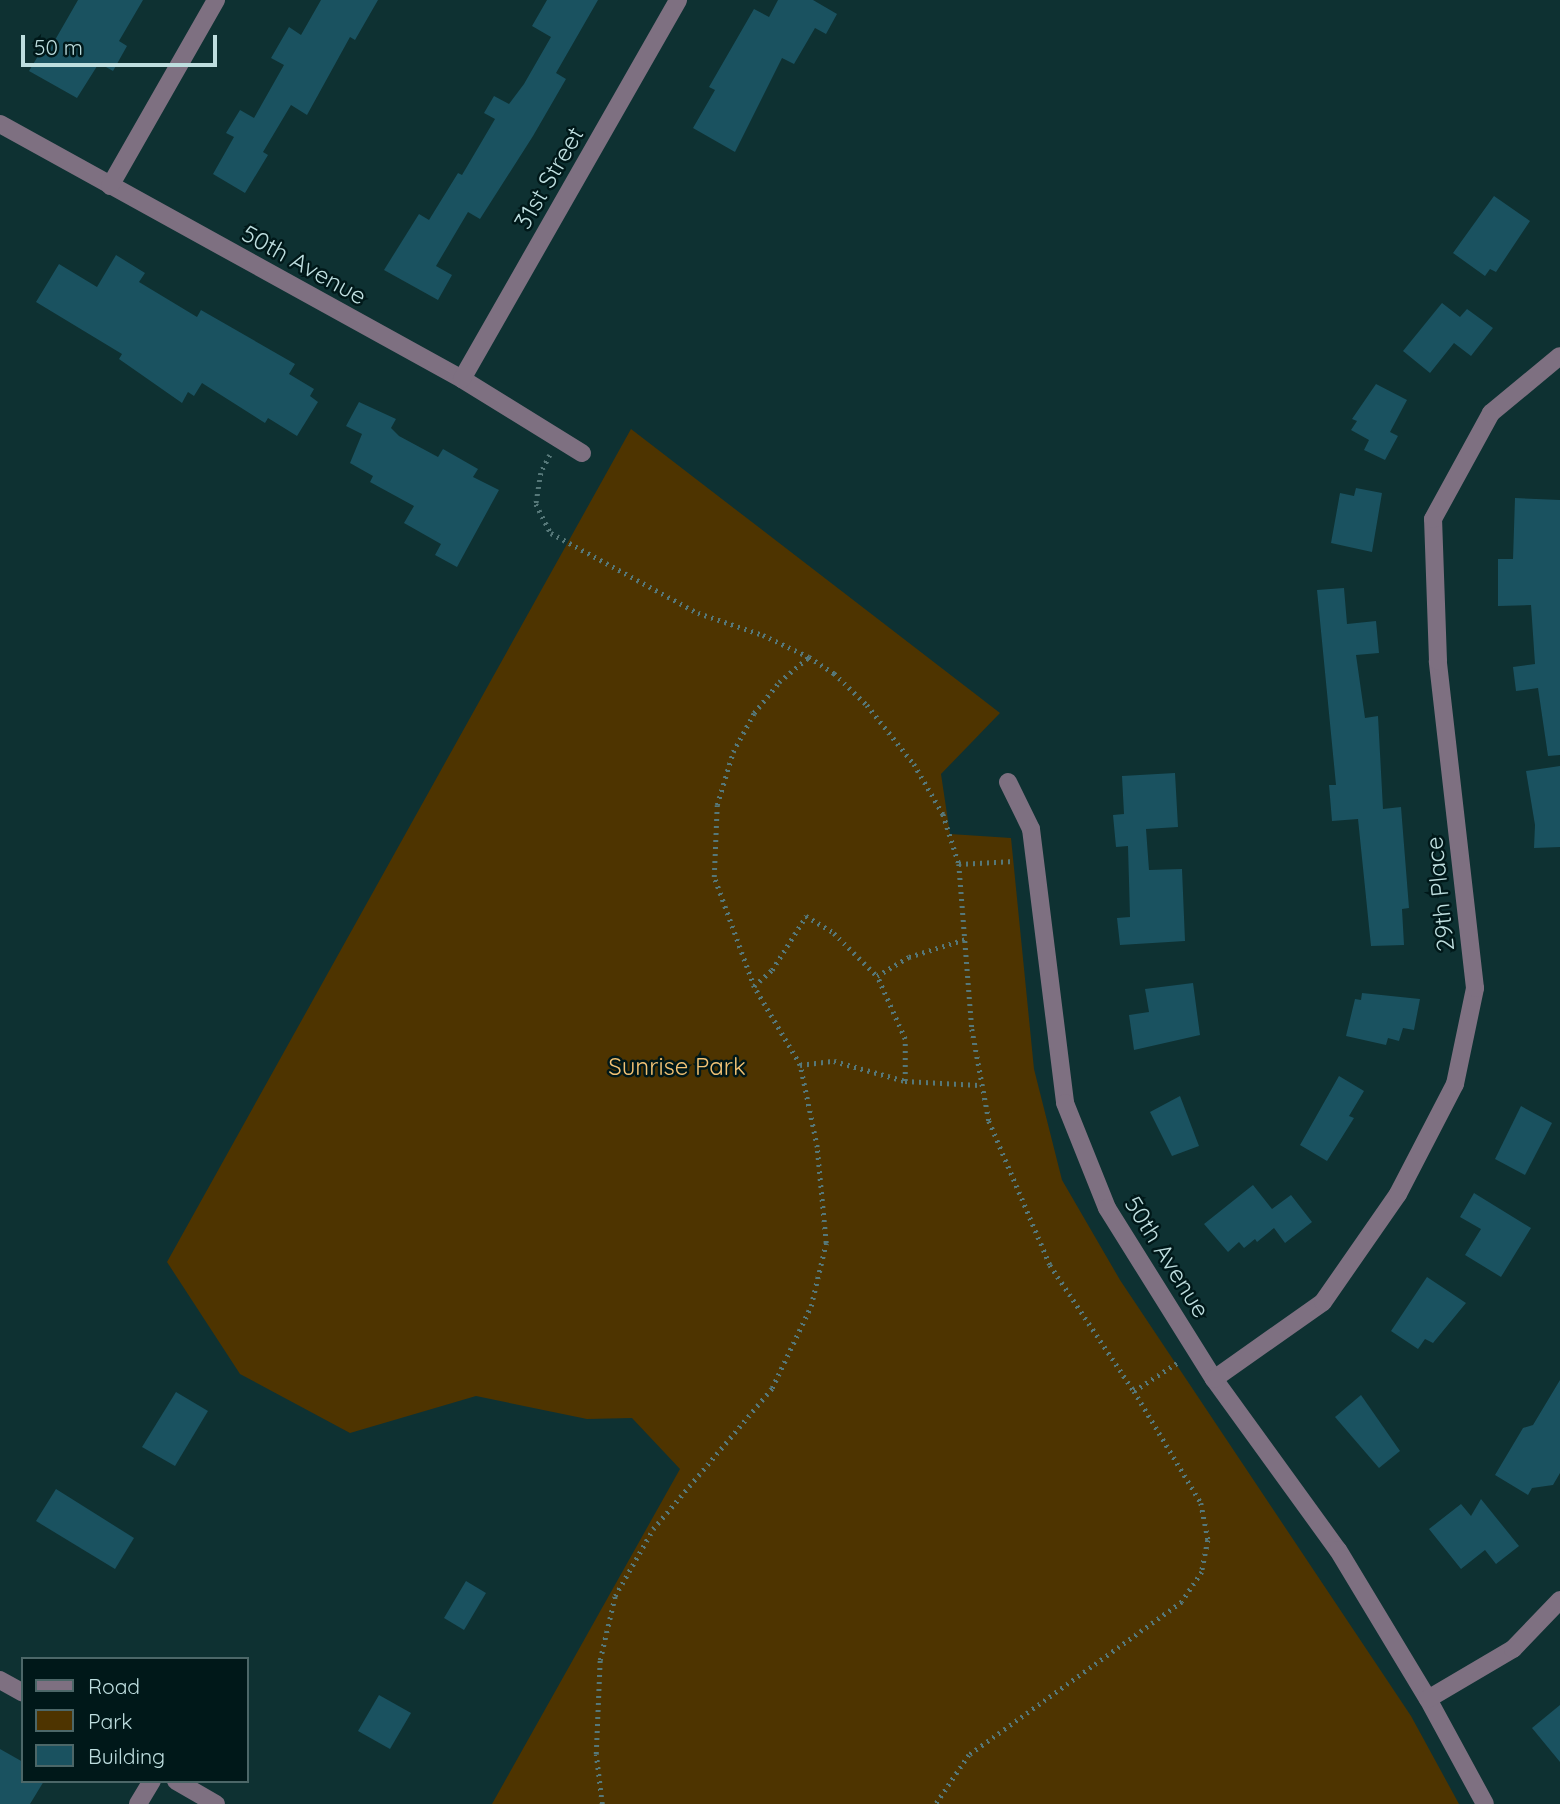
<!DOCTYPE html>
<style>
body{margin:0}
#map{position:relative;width:1560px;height:1804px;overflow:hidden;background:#0e3132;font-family:Quicksand,sans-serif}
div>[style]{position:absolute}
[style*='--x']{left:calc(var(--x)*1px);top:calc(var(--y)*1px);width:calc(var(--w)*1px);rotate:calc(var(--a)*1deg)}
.green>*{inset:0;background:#4e3400}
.building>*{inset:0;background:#1a5260}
.path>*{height:4.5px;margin-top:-2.25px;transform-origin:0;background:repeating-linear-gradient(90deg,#567879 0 2px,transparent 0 7px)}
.minor>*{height:18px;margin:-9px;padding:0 9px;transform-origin:9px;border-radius:9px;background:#7e7081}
span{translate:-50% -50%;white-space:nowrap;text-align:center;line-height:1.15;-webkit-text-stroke:5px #001819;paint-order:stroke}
.street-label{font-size:24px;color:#bededf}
.park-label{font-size:24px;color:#f3c375}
.legend{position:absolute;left:21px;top:1657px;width:228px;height:126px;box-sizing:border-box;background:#001819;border:2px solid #4c6768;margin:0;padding:9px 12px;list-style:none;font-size:21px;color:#bededf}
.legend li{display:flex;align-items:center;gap:14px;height:35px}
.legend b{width:35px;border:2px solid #4c6768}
.scale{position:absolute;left:21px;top:35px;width:196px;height:32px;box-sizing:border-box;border:4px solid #bededf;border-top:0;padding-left:9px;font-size:21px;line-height:24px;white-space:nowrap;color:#bededf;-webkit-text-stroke:5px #001819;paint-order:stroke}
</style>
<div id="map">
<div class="green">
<div style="clip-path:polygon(631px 429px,1000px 713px,941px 774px,950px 834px,1011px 838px,1034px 1069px,1062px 1180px,1120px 1280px,1411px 1716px,1459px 1804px,492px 1804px,680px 1469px,632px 1418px,587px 1419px,476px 1396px,350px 1433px,240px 1374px,167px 1262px)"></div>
</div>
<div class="building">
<div style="clip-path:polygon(78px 0,143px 0,119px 41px,127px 46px,113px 71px,99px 63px,77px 98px,29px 71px,41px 51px,47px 54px)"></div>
<div style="clip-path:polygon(321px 0,378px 0,355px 40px,350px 37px,307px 115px,291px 105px,263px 152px,268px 155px,245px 193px,213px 174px,234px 137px,226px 133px,240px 110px,254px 118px,284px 65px,271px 58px,289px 27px,301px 35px)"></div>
<div style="clip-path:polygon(547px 0,598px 0,556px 73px,566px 79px,533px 136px,480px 219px,468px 212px,436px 266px,452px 275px,438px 300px,384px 270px,419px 214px,429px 220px,458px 173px,462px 175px,495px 119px,484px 113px,494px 96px,509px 104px,524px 84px,551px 37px,532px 26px)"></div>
<div style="clip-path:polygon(778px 0,813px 0,837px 14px,826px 34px,815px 28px,794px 64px,782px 58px,735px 152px,693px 128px,715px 90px,709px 87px,754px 9px,769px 17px)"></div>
<div style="clip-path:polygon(1494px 196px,1530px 221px,1496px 272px,1490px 269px,1485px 276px,1453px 253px)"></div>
<div style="clip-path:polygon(116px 255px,145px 273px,139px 282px,197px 317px,201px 310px,295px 364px,289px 374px,314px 389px,310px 396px,318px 402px,297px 436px,268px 418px,265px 423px,202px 383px,194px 396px,188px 392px,182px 403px,119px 359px,122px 354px,36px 302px,59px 264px,97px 287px)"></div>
<div style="clip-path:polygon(1442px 303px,1460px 317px,1467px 309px,1493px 328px,1471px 356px,1454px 343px,1430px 373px,1403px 351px)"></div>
<div style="clip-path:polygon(1376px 384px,1407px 400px,1390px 432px,1398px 436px,1385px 460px,1364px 450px,1369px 440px,1351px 430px,1357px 421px,1352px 419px)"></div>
<div style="clip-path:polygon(359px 402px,396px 419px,391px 428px,399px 436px,438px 457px,443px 449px,478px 469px,473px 477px,499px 490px,457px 567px,435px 555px,441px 544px,404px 523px,414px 506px,370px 482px,373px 476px,350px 463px,362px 434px,346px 426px)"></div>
<div style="clip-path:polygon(1356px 488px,1382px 493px,1372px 552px,1331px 543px,1340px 493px,1354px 496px)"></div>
<div style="clip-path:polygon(1515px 498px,1560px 500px,1560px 755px,1548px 756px,1538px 688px,1516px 691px,1513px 667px,1535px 664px,1531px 605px,1498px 606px,1498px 559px,1513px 559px)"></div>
<div style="clip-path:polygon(1344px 588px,1347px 624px,1376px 621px,1379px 653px,1356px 655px,1365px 718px,1378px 716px,1383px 809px,1401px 807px,1409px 908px,1402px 909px,1404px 945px,1371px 946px,1358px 819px,1332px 821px,1329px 785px,1336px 785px,1317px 590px)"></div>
<div style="clip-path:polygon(1560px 766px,1560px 847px,1534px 848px,1535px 825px,1526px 771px)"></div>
<div style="clip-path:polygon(1175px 773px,1178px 827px,1146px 829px,1149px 870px,1182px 869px,1185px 941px,1120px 945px,1117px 918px,1130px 917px,1128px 846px,1116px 847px,1113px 815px,1124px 814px,1122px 776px)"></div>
<div style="clip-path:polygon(1193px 983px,1200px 1035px,1134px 1050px,1129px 1015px,1149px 1012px,1145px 989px)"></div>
<div style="clip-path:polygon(1362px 993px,1420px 999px,1414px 1030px,1403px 1028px,1399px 1041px,1388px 1038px,1386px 1045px,1346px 1036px,1355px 999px,1361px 1000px)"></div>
<div style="clip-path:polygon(1339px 1076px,1364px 1091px,1349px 1116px,1354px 1118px,1327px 1161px,1300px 1145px)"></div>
<div style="clip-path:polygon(1180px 1096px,1199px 1146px,1172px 1156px,1150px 1112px)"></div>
<div style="clip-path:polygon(1521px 1106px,1552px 1123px,1525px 1175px,1495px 1159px)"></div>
<div style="clip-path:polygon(1253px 1185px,1272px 1209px,1291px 1195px,1312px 1222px,1285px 1243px,1274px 1228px,1257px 1242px,1255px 1239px,1244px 1248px,1239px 1242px,1228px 1252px,1204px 1224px)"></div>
<div style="clip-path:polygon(1474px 1193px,1531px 1228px,1501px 1277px,1465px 1255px,1481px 1229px,1460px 1217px)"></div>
<div style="clip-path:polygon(1427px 1277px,1466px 1303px,1433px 1343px,1425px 1339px,1418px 1349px,1391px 1331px)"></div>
<div style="clip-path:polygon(1560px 1380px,1560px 1473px,1553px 1485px,1532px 1488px,1528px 1495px,1495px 1475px,1523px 1428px,1533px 1425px)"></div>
<div style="clip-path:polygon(176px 1392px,208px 1411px,175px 1466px,142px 1447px)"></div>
<div style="clip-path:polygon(1361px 1395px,1400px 1451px,1379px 1468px,1335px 1417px)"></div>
<div style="clip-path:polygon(56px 1489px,134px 1538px,115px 1569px,36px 1521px)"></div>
<div style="clip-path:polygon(1481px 1499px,1519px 1546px,1496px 1564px,1485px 1550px,1461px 1569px,1429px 1529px,1461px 1504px,1471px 1516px)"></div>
<div style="clip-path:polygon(466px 1581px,486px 1593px,464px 1630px,444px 1618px)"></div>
<div style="clip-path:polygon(379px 1695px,411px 1713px,390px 1749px,358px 1731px)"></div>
<div style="clip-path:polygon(1560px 1705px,1560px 1762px,1532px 1728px)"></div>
<div style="clip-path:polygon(0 1749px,23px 1762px,23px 1781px,44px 1781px,30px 1804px,0 1804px)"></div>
</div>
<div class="path">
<div style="--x:550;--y:455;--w:20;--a:117"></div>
<div style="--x:541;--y:473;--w:31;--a:99"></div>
<div style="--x:536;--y:504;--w:33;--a:63"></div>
<div style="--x:551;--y:533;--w:167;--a:28.6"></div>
<div style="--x:698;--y:613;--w:69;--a:18.7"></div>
<div style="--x:763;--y:635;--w:51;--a:25.6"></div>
<div style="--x:809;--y:657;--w:30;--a:33"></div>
<div style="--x:834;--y:673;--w:46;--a:44.1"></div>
<div style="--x:867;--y:705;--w:75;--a:51.5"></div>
<div style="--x:914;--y:764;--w:58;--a:59.9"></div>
<div style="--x:943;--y:814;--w:52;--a:72.3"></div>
<div style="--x:959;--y:864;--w:166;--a:85.5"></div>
<div style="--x:972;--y:1029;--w:94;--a:79.5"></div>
<div style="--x:989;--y:1121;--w:156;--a:67"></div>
<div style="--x:1050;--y:1265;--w:151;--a:56.3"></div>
<div style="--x:1134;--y:1391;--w:131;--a:59.1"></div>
<div style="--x:1201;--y:1503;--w:38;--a:79"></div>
<div style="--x:1208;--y:1540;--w:33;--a:101"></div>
<div style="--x:1202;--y:1572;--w:36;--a:124"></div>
<div style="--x:1182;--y:1602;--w:262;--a:144.3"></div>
<div style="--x:969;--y:1755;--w:59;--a:124"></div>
<div style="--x:959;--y:864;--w:55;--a:-3.1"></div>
<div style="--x:754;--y:986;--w:24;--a:-42"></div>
<div style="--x:772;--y:970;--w:64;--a:-57.8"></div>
<div style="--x:806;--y:916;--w:33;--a:31"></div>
<div style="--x:834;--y:933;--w:61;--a:45"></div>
<div style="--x:800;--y:1065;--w:34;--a:-7"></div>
<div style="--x:834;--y:1061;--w:74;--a:15.7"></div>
<div style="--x:905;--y:1081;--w:74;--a:3.1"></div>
<div style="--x:905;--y:1081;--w:42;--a:-90"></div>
<div style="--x:905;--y:1039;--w:69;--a:-114"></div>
<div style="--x:877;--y:976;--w:37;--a:-31"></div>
<div style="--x:909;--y:957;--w:60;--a:-17.5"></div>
<div style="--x:1134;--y:1391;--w:55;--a:-33.1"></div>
<div style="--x:602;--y:1804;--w:50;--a:-96.8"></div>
<div style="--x:596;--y:1754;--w:94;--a:-87.6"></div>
<div style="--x:600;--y:1660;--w:66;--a:-76.8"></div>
<div style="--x:615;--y:1596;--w:77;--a:-60.4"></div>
<div style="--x:653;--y:1529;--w:185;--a:-49.8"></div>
<div style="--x:772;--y:1388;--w:91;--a:-64.6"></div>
<div style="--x:811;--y:1306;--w:65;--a:-76.6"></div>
<div style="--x:826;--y:1243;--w:96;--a:-95.4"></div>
<div style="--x:817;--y:1147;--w:84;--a:-101.7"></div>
<div style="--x:800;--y:1065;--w:91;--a:-120.5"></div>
<div style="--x:754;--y:987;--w:117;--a:-110"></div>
<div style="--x:714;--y:877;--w:72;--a:-87.6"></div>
<div style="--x:717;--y:805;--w:55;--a:-73.2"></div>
<div style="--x:733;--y:752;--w:44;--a:-61.7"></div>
<div style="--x:754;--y:713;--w:40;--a:-51"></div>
<div style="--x:779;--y:682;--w:39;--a:-40"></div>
</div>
<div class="minor">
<div style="--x:0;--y:124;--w:528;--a:28.9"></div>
<div style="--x:462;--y:379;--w:141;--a:31.7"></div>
<div style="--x:110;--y:186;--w:214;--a:-60.3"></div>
<div style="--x:462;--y:379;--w:436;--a:-60.3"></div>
<div style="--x:1008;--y:782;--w:52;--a:63.9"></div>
<div style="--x:1031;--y:829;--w:276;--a:82.9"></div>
<div style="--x:1065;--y:1103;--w:113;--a:68.2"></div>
<div style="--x:1107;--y:1208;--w:202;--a:58"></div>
<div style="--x:1214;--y:1379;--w:211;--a:54.1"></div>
<div style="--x:1338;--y:1550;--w:174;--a:58.9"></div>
<div style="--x:1428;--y:1699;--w:119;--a:61.5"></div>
<div style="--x:1214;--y:1379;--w:133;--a:-35.2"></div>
<div style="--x:1323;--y:1302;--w:131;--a:-55.2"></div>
<div style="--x:1398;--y:1194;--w:124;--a:-62.6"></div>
<div style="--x:1455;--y:1084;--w:98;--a:-78.2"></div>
<div style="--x:1475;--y:988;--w:329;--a:-96.5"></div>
<div style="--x:1438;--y:661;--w:142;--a:-92"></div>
<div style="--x:1433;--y:519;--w:121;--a:-61.3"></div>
<div style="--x:1491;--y:413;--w:89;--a:-39.6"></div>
<div style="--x:0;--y:1680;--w:26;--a:29"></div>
<div style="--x:1428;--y:1699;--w:99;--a:-30.5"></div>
<div style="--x:1513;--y:1649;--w:68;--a:-46.2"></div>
<div style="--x:176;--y:1781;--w:46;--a:29.9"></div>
<div style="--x:138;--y:1804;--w:27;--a:-59"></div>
</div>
<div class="street-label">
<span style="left:549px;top:178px;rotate:-60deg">31st Street</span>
<span style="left:304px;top:265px;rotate:29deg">50th Avenue</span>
<span style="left:1440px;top:894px;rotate:-96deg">29th Place</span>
<span style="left:1167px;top:1257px;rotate:58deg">50th Avenue</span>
</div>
<div class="park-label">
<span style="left:677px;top:1067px">Sunrise Park</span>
</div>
<ul class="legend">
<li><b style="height:9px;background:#7e7081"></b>Road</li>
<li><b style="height:19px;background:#4e3400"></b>Park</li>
<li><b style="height:19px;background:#1a5260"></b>Building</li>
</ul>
<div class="scale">50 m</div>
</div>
